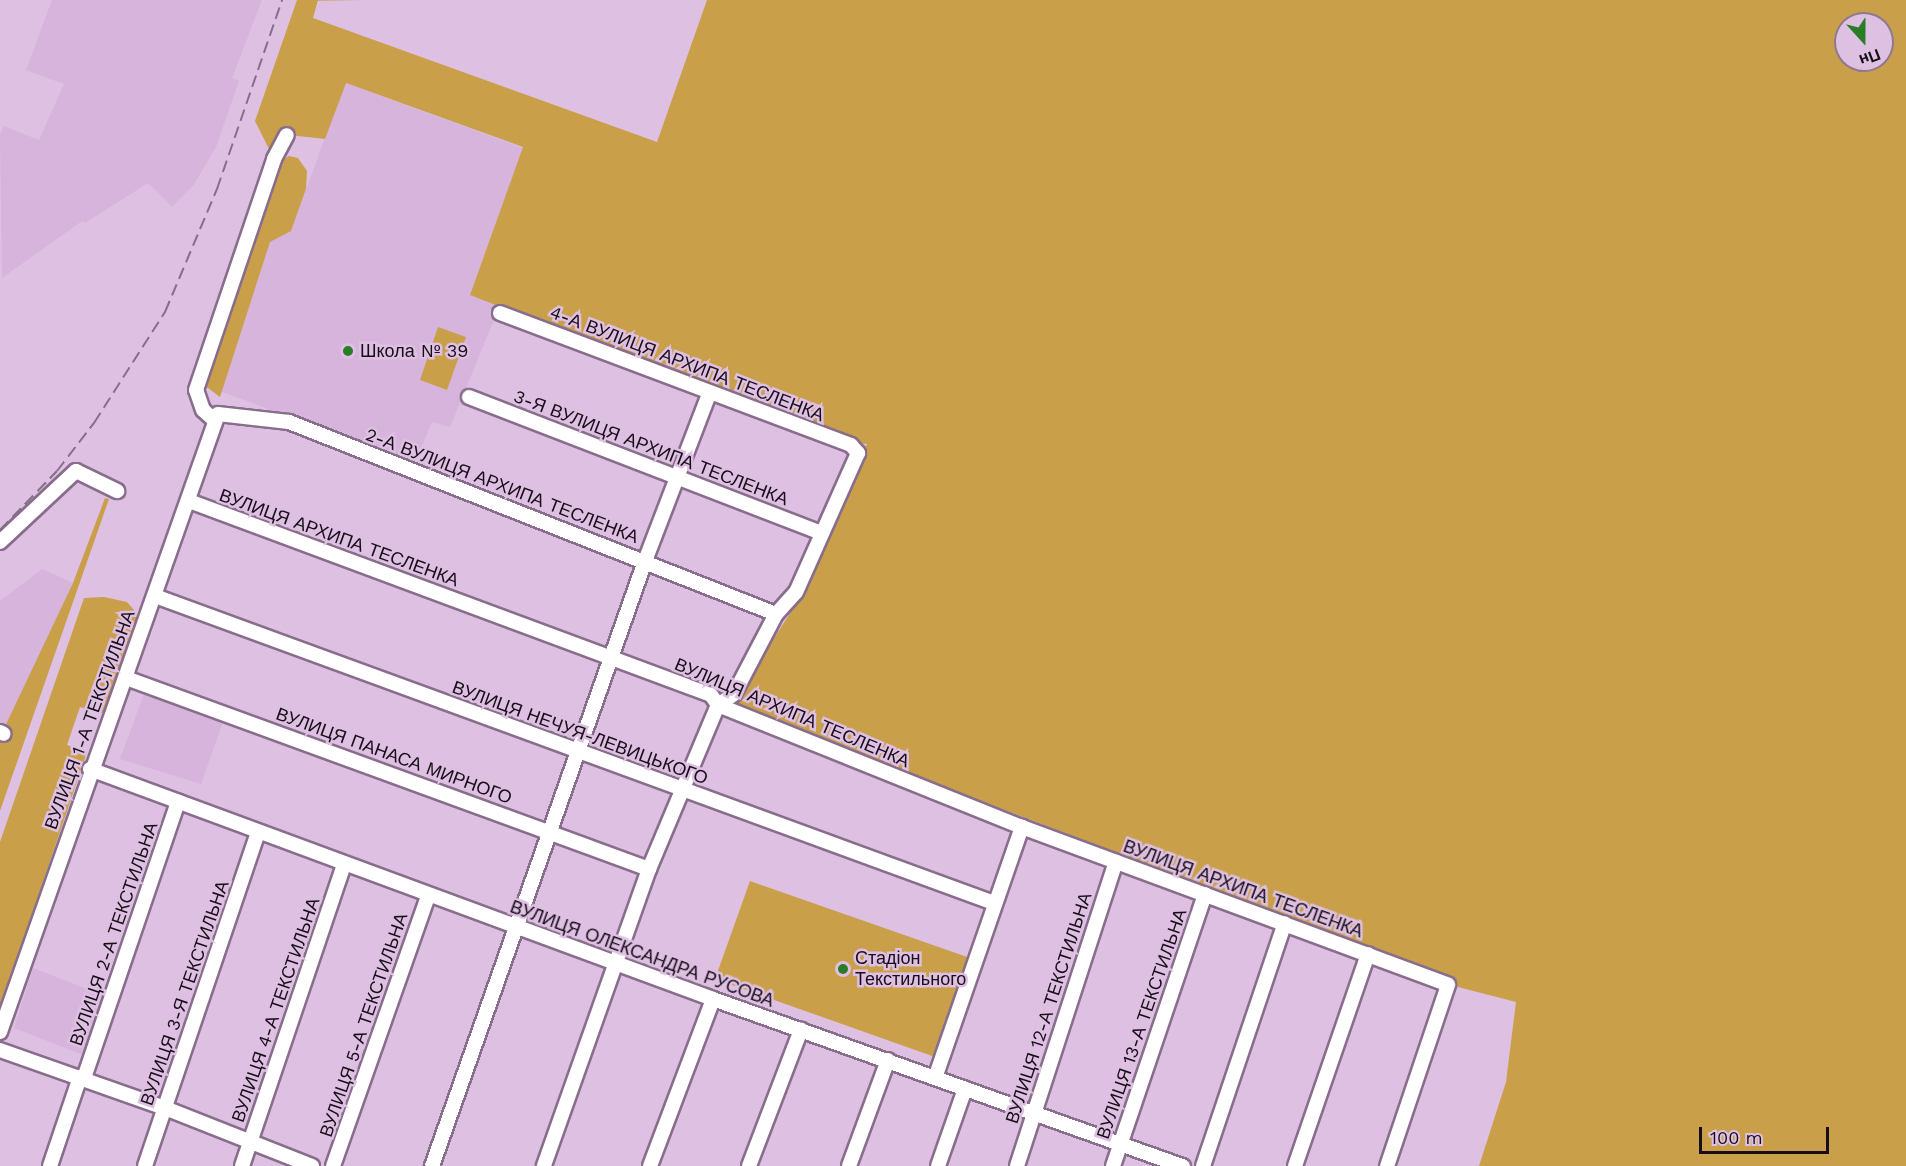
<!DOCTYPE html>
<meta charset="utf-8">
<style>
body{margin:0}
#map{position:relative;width:1906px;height:1166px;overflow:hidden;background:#dec0e2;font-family:"Work Sans",sans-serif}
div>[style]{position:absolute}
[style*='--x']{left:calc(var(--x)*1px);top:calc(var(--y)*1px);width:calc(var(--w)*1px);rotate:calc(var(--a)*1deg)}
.built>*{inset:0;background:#d7b4db}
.green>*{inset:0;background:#c99f4a}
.roads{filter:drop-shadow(2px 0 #896d8c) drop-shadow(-2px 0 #896d8c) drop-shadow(0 2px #896d8c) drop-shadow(0 -2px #896d8c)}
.minor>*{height:14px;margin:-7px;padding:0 7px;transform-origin:7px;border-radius:7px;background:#fff}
.rail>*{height:2px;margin-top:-1px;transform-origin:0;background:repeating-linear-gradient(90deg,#846f87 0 12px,transparent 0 18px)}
.dots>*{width:16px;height:16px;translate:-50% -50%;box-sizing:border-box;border:3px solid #dec0e2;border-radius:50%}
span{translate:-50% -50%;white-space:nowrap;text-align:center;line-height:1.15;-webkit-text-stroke:5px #dec0e2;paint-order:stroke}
.poi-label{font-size:18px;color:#180d19}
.left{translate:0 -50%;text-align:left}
.street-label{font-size:18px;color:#180d19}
.north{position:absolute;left:1834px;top:12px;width:60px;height:60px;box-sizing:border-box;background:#dec0e2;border:2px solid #8f7892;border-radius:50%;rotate:159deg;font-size:16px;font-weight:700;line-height:24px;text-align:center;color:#180d19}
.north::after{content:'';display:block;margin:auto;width:21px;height:27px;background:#2b7c27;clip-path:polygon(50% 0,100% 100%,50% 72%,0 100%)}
.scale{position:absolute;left:1699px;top:1127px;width:130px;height:27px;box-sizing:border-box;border:3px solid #180d19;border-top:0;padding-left:8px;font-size:18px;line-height:21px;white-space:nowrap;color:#180d19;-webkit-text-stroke:4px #dec0e2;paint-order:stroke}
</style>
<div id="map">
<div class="built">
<div style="clip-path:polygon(52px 0,262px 0,232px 78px,239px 81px,216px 147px,193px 186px,172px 207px,148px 183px,85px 223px,82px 221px,2px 278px,0 134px,4px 126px,39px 140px,64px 84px,26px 70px)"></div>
<div style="clip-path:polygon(345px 83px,523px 148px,470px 294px,500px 305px,450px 427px,432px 422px,414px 464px,204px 385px,262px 222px,291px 231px)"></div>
<div style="clip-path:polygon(42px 569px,73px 583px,8px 727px,0 724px,0 601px)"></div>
<div style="clip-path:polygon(145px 691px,224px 719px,201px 784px,120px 759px)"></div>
<div style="clip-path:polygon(33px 968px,105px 996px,83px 1055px,14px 1028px)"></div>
</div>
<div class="green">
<div style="clip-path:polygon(evenodd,297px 0,318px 0,313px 18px,657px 142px,707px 0,1906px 0,1906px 1166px,1479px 1166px,1506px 1082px,1516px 1002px,1454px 986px,1450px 980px,730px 705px,804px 592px,867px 444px,852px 443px,470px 295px,523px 147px,346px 83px,325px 139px,280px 134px,269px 149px,255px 121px,297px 0,1846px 24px,1882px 24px,1882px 60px,1846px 60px,1846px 24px)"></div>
<div style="clip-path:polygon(289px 156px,298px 158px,307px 171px,306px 189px,291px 231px,270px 242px,220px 397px,204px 385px,283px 160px)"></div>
<div style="clip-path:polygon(438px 327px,466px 337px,447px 390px,420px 380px)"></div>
<div style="clip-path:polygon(105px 498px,109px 499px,0 811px,0 737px,73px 583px)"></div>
<div style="clip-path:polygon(104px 597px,127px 602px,141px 618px,107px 714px,80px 707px,67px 745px,87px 752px,0 1009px,0 842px,84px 598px)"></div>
<div style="clip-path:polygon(750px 881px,970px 958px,935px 1057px,715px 979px)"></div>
</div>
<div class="roads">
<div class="minor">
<div style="--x:500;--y:313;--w:375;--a:20.6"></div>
<div style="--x:851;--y:445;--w:11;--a:49"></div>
<div style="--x:858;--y:453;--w:152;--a:114"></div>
<div style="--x:796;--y:592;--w:30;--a:132"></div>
<div style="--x:776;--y:614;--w:90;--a:117.7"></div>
<div style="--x:734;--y:694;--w:19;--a:145"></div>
<div style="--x:718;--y:705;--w:178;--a:112.8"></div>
<div style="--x:649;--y:869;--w:315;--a:109.5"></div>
<div style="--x:469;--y:397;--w:377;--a:21.1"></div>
<div style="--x:215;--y:421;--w:16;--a:-137"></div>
<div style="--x:203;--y:410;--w:21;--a:-109"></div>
<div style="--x:196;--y:390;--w:244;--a:-71.3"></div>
<div style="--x:274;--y:159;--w:27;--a:-62"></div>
<div style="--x:189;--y:501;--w:557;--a:20.39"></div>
<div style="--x:711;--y:695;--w:12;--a:55"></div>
<div style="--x:718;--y:705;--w:328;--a:21.9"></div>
<div style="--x:1022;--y:827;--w:454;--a:20.3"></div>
<div style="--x:1448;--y:985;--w:191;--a:108.6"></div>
<div style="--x:0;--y:542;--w:104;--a:-43.1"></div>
<div style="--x:76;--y:471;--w:46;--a:26"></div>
<div style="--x:155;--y:596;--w:893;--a:20.1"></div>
<div style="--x:126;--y:678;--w:557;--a:20.06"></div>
<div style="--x:0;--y:732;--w:4;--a:27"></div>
<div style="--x:90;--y:769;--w:664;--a:20.26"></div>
<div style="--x:713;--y:999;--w:499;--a:19.6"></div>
<div style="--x:0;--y:1032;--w:655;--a:-70.57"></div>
<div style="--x:218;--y:414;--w:71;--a:6.4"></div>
<div style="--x:289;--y:422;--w:523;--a:21.52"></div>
<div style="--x:0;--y:1050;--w:175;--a:19.4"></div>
<div style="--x:165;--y:1108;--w:158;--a:21.5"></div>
<div style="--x:84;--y:1078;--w:292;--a:-71.2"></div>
<div style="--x:935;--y:1078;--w:266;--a:-70.9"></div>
<div style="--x:50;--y:1166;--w:94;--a:-71.4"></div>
<div style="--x:145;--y:1166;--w:353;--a:-71.3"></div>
<div style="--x:242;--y:1166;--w:318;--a:-71.3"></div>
<div style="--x:333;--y:1166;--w:286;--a:-70.6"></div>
<div style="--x:432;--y:1166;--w:641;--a:-70.6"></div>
<div style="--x:645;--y:561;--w:179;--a:-69"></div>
<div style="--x:650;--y:1166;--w:178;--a:-69.3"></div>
<div style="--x:749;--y:1166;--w:146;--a:-69.1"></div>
<div style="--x:849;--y:1166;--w:113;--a:-69.8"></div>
<div style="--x:938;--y:1166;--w:82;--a:-70.7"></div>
<div style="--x:1017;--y:1166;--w:320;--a:-72"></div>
<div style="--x:1113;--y:1166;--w:287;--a:-71.3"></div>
<div style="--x:1203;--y:1166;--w:256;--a:-71.4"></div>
<div style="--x:1295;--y:1166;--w:224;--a:-71"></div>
</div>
</div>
<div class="rail">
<div style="--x:0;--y:530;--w:82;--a:-46"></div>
<div style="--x:57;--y:471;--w:61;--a:-52.4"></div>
<div style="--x:94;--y:423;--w:132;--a:-57.4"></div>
<div style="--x:165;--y:312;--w:134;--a:-67.1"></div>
<div style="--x:217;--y:189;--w:200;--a:-71"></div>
</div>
<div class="dots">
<div style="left:348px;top:351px;background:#2b7c27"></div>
<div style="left:843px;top:969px;background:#2b7c27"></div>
</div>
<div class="poi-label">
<span class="left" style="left:360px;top:351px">Школа № 39</span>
<span class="left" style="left:855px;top:969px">Стадіон<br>Текстильного</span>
</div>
<div class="street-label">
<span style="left:687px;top:364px;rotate:21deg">4-А ВУЛИЦЯ АРХИПА ТЕСЛЕНКА</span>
<span style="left:651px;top:448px;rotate:21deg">3-Я ВУЛИЦЯ АРХИПА ТЕСЛЕНКА</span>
<span style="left:502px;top:486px;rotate:21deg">2-А ВУЛИЦЯ АРХИПА ТЕСЛЕНКА</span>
<span style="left:339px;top:538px;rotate:20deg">ВУЛИЦЯ АРХИПА ТЕСЛЕНКА</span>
<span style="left:792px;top:713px;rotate:23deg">ВУЛИЦЯ АРХИПА ТЕСЛЕНКА</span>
<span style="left:90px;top:720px;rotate:-70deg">ВУЛИЦЯ 1-А ТЕКСТИЛЬНА</span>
<span style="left:580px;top:733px;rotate:20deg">ВУЛИЦЯ НЕЧУЯ-ЛЕВИЦЬКОГО</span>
<span style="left:394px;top:756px;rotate:20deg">ВУЛИЦЯ ПАНАСА МИРНОГО</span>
<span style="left:1243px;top:889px;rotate:20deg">ВУЛИЦЯ АРХИПА ТЕСЛЕНКА</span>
<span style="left:114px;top:934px;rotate:-71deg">ВУЛИЦЯ 2-А ТЕКСТИЛЬНА</span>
<span style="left:642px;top:954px;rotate:20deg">ВУЛИЦЯ ОЛЕКСАНДРА РУСОВА</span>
<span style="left:185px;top:993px;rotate:-71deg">ВУЛИЦЯ 3-Я ТЕКСТИЛЬНА</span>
<span style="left:1049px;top:1008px;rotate:-72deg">ВУЛИЦЯ 12-А ТЕКСТИЛЬНА</span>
<span style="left:276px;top:1010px;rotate:-71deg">ВУЛИЦЯ 4-А ТЕКСТИЛЬНА</span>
<span style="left:1142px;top:1024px;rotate:-71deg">ВУЛИЦЯ 13-А ТЕКСТИЛЬНА</span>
<span style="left:364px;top:1025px;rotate:-71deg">ВУЛИЦЯ 5-А ТЕКСТИЛЬНА</span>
</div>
<div class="north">Пн</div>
<div class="scale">100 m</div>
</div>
